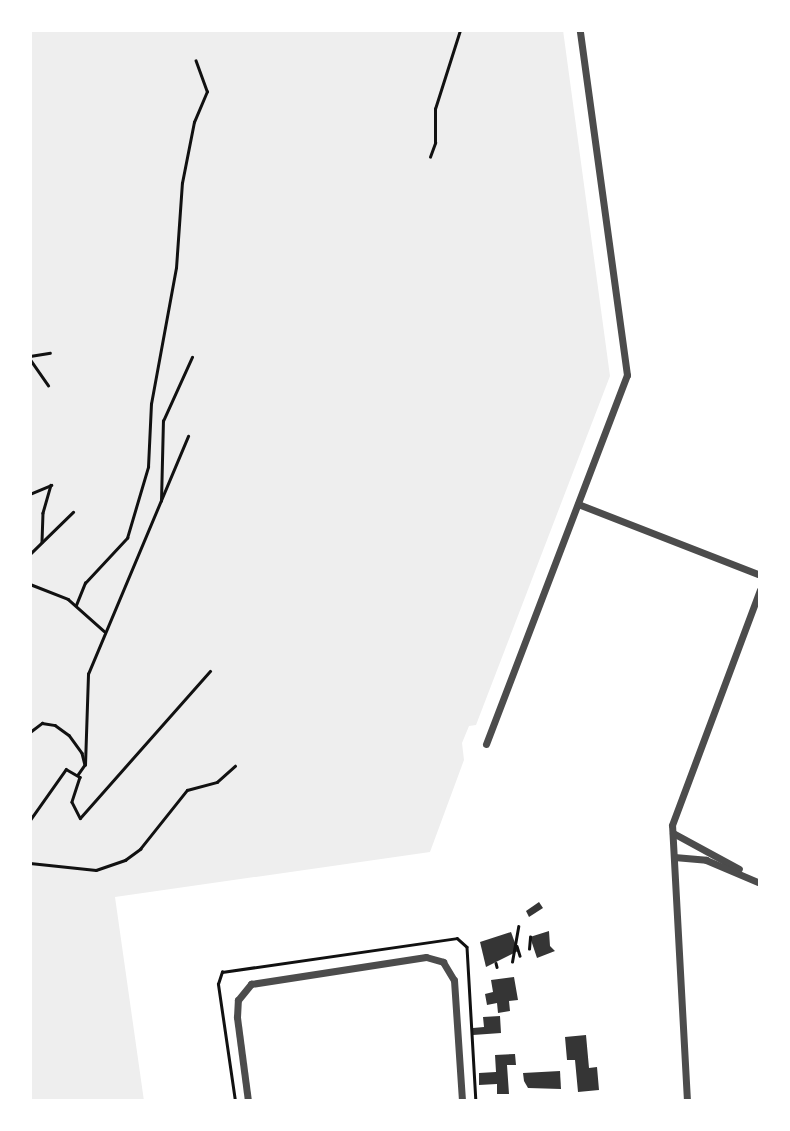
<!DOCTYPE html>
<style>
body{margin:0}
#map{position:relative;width:790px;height:1131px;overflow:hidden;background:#fff;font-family:"PT Sans Narrow",sans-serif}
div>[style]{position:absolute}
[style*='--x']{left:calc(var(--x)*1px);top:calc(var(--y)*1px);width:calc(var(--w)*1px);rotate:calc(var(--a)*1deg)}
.green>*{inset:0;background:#eee}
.building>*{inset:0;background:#353535}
.path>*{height:2.5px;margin:-1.25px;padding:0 1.25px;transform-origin:1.25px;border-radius:1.25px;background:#111}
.minor>*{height:7px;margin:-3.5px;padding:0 3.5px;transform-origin:3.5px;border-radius:3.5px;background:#4c4c4c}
span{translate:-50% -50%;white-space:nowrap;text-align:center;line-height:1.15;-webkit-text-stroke:7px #fff;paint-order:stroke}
.frame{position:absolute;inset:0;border:32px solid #fff;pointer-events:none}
</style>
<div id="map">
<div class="green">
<div style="clip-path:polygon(30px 30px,563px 30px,610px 376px,476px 725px,469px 726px,462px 743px,464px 760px,430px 852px,115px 897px,144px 1101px,30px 1101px)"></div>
</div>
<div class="building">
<div style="clip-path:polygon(539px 902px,543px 908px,529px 917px,526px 911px)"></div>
<div style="clip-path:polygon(549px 931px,550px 946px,555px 951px,537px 958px,530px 937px)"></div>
<div style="clip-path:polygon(511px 932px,518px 951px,486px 967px,480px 942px)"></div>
<div style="clip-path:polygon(514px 977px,518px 1000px,509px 1001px,510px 1011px,498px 1013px,497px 1003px,487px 1005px,485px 994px,493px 992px,491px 980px)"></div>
<div style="clip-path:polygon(500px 1016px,501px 1033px,473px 1035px,473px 1028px,484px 1027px,483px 1017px)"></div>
<div style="clip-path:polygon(586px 1035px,589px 1068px,597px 1067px,599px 1090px,578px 1092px,575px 1060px,567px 1060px,565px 1037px)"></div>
<div style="clip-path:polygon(515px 1054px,516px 1065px,507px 1065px,509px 1094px,497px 1094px,497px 1084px,479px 1085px,479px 1073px,496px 1072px,495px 1055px)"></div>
<div style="clip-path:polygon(560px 1071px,561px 1089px,528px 1088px,524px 1081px,523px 1073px)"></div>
</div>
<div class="path">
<div style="--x:430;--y:157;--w:15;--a:-70"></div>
<div style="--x:435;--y:143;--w:34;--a:-90"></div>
<div style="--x:435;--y:109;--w:83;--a:-72.4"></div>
<div style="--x:30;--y:356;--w:20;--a:-9"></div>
<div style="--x:30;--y:359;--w:32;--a:55"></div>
<div style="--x:30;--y:494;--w:23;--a:-23"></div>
<div style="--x:51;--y:485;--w:29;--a:106"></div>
<div style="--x:43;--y:513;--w:29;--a:92"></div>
<div style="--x:161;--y:501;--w:80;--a:-88.6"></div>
<div style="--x:163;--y:421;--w:70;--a:-65.6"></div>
<div style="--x:30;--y:554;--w:60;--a:-44.3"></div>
<div style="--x:30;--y:584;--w:41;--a:21.5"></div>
<div style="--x:68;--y:599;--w:48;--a:41.6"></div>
<div style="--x:76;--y:605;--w:24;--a:-68"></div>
<div style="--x:85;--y:583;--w:62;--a:-47"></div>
<div style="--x:127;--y:538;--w:74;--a:-73.5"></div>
<div style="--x:148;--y:467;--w:63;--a:-87.3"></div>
<div style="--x:151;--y:404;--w:138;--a:-79.6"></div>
<div style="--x:176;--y:268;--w:85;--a:-86"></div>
<div style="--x:182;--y:183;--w:62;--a:-78.9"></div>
<div style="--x:194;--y:122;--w:33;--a:-67"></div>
<div style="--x:207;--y:92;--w:33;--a:-110"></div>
<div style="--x:30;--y:732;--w:15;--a:-37"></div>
<div style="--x:42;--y:723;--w:13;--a:9"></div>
<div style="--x:55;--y:725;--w:17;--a:36"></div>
<div style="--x:69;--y:735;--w:22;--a:54"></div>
<div style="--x:82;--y:753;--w:12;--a:76"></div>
<div style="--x:85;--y:765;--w:12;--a:125"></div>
<div style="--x:85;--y:765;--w:91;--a:-88.1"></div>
<div style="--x:88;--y:674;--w:258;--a:-67.2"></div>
<div style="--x:30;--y:820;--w:62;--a:-54.8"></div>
<div style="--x:66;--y:769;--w:16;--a:30"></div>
<div style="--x:80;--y:777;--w:26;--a:108"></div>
<div style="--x:72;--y:802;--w:18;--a:63"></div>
<div style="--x:80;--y:818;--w:196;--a:-48.5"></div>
<div style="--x:30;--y:863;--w:66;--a:6.1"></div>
<div style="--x:96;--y:870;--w:31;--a:-19"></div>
<div style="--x:125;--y:860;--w:19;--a:-36"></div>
<div style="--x:140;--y:849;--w:75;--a:-51.5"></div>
<div style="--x:187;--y:790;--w:31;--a:-15"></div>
<div style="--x:217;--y:782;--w:24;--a:-42"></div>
<div style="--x:517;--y:946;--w:10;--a:73"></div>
<div style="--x:529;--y:949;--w:12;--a:-85"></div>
<div style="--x:512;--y:962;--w:36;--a:-80"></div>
<div style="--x:496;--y:963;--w:4;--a:76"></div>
<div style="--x:235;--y:1101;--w:118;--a:-98.3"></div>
<div style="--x:218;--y:984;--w:13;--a:-72"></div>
<div style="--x:222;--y:972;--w:237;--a:-8.2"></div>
<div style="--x:457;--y:938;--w:13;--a:42"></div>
<div style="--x:467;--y:947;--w:154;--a:86.7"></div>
</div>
<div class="minor">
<div style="--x:578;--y:504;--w:195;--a:21.3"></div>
<div style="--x:486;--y:744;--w:395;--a:-69.1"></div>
<div style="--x:627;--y:375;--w:348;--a:-97.8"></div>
<div style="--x:673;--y:833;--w:75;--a:28.6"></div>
<div style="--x:674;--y:857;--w:32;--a:5"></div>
<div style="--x:706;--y:860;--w:59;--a:23.1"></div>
<div style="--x:248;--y:1101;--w:85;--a:-97.5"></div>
<div style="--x:237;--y:1017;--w:17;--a:-87"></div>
<div style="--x:238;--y:1000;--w:21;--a:-51"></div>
<div style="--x:251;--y:984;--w:177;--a:-8.8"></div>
<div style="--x:426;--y:957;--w:18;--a:16"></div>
<div style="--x:443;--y:962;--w:21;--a:59"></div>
<div style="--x:454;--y:980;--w:121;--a:86.2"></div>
<div style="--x:687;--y:1101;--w:276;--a:-93.1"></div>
<div style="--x:672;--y:825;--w:251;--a:-69.5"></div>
</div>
<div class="frame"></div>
</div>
